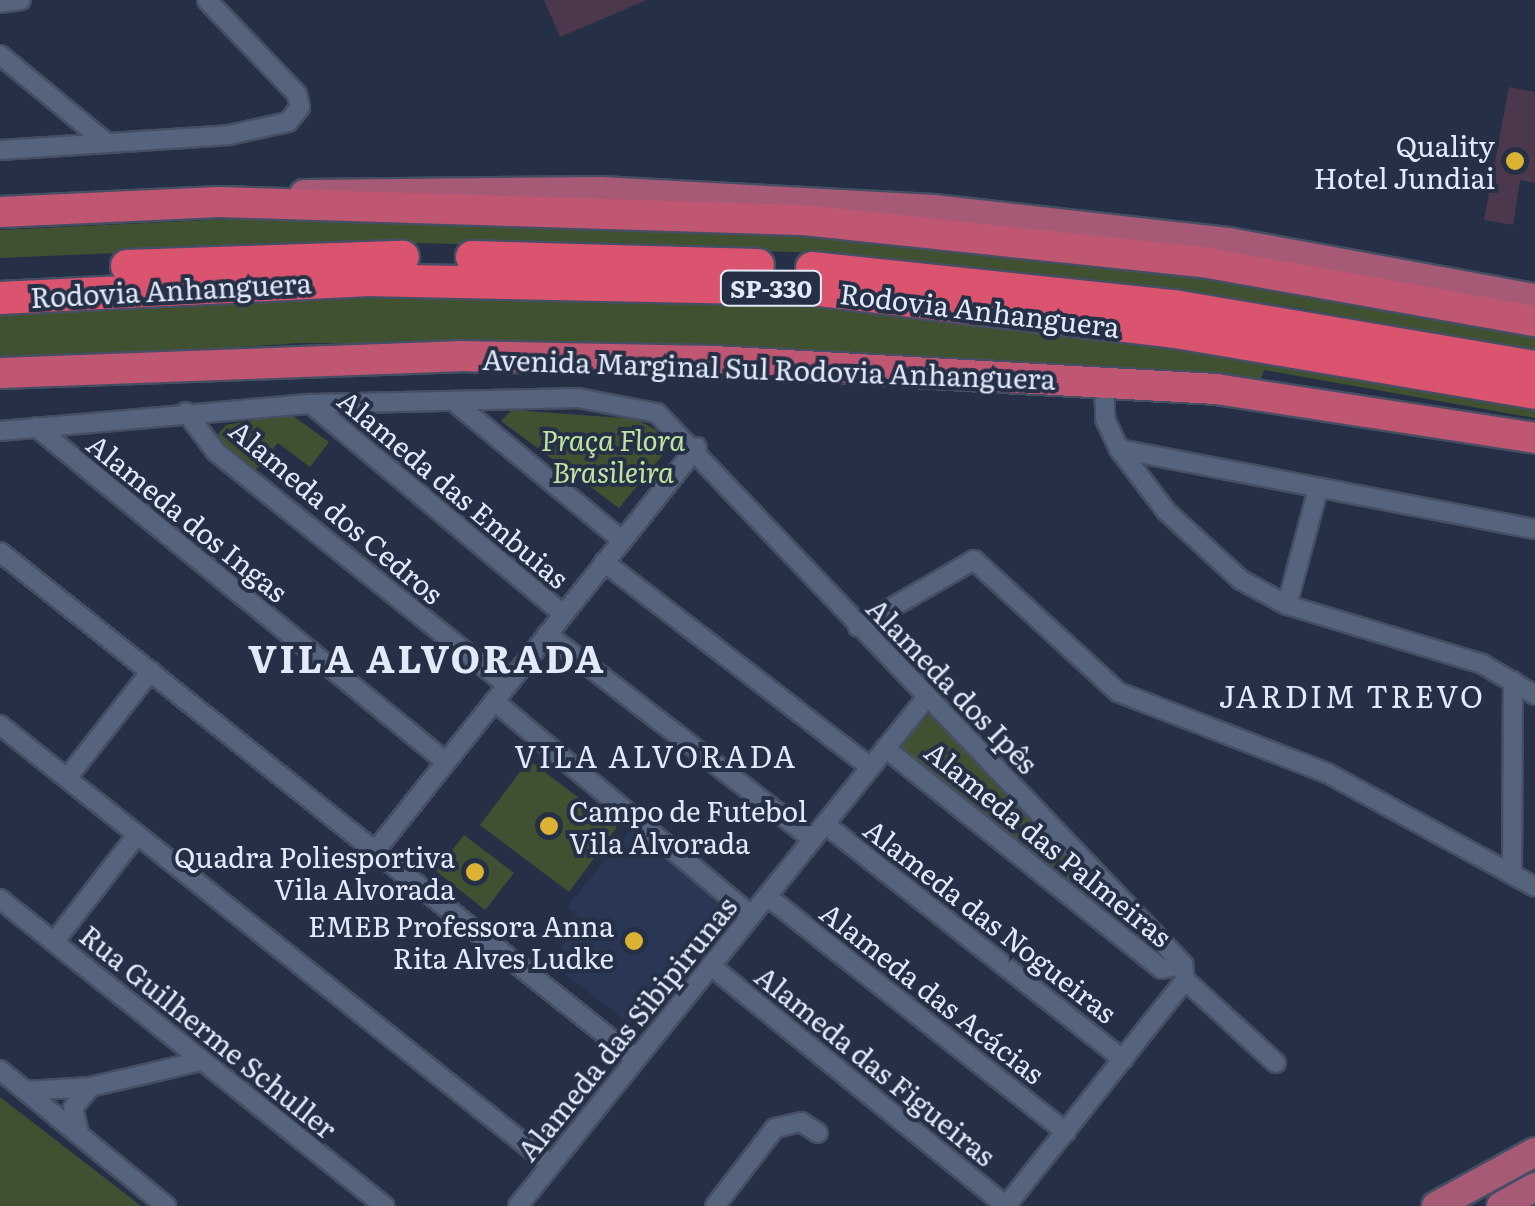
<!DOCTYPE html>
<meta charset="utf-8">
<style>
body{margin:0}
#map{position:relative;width:1535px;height:1206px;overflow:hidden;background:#253047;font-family:Literata,serif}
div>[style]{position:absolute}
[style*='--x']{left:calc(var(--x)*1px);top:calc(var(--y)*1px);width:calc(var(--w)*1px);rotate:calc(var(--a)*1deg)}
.built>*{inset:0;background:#293654}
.green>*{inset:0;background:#405132}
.building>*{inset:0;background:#4c384d}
.roads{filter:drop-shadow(2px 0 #454e62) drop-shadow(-2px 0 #454e62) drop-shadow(0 2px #454e62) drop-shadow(0 -2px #454e62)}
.minor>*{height:18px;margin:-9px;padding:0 9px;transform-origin:9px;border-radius:9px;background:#56637d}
.primary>*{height:28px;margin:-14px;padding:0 14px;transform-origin:14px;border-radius:14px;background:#a65a75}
.trunk>*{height:30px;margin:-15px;padding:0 15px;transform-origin:15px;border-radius:15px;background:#c05772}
.motorway>*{height:32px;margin:-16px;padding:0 16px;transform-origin:16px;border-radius:16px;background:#db546f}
.dots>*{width:28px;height:28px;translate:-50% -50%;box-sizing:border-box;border:5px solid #253047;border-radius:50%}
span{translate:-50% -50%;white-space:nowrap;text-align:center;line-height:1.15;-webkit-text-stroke:8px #253047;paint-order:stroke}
.shield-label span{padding:2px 8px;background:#253047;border:2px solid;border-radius:8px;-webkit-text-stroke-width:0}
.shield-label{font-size:25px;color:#e2eaf9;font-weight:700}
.poi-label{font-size:28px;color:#e2eaf9}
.right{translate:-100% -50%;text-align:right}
.left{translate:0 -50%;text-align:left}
.street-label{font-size:28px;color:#e2eaf9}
.park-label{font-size:28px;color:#bee5a0;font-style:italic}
.neighbourhood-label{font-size:30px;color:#e2eaf9;letter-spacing:2.5px}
.district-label{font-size:38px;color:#e2eaf9;font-weight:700;letter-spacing:2.5px}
</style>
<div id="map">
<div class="built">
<div style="clip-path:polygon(637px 820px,724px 903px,644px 1022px,628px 1023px,552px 964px,579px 918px,567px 907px)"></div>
</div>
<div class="green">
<div style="clip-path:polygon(250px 218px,803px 234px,1214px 278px,1535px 335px,1535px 351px,1287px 306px,795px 252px,372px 242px,0 258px,0 230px)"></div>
<div style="clip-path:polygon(649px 293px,953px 312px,1465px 394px,1535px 409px,1535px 418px,1264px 370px,1261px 379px,698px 346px,299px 343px,0 364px,0 315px,286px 296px)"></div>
<div style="clip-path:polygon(512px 410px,636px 419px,656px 430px,666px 451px,619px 508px,501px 421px)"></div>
<div style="clip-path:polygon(290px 414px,329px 442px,310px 467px,278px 443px,252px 474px,213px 440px,226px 425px)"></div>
<div style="clip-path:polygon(930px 713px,1152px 947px,897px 749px)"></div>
<div style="clip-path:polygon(529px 760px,617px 827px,569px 892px,480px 825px)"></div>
<div style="clip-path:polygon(464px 835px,514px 873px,485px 910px,436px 871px)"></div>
<div style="clip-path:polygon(0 1097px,141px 1206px,0 1206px)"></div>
</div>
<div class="building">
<div style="clip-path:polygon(544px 0,647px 0,560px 37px)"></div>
<div style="clip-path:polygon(1509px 87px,1535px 92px,1535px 183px,1520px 180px,1513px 225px,1484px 220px)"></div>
</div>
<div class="roads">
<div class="minor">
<div style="--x:0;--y:3;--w:21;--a:-8"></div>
<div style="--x:0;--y:55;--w:134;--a:39.5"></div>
<div style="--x:0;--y:150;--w:229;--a:-3.7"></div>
<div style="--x:229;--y:135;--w:60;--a:-12.4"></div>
<div style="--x:288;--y:122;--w:19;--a:-51"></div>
<div style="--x:300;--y:107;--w:13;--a:-103"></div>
<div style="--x:297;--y:94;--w:130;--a:-133.8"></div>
<div style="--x:1104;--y:382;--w:37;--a:88"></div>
<div style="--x:1105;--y:419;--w:33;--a:65"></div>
<div style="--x:1119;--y:449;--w:78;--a:52.8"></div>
<div style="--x:1166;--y:511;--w:102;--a:42.6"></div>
<div style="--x:1241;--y:580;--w:52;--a:28.5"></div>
<div style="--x:1287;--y:605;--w:204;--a:16.8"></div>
<div style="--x:1482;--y:664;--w:61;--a:30.3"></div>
<div style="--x:311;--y:404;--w:328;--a:39.8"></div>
<div style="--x:458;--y:405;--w:212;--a:39.5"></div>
<div style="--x:186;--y:412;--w:50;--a:53.1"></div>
<div style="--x:216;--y:452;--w:373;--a:38.7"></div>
<div style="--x:36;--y:427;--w:529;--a:39.25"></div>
<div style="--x:0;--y:431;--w:312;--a:-5"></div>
<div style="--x:311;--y:404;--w:267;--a:-1.3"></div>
<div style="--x:578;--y:398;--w:80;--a:10.8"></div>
<div style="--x:657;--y:413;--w:762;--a:46.33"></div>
<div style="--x:1183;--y:964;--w:16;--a:83"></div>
<div style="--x:1185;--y:980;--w:123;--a:42.4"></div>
<div style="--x:1119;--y:449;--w:424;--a:10.9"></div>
<div style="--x:0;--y:552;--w:813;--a:38.56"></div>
<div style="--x:604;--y:562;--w:336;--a:37.6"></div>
<div style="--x:1287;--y:605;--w:120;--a:-75"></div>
<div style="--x:858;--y:627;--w:134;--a:-30"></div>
<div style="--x:974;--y:560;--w:195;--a:42.5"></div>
<div style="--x:1118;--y:692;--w:224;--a:21.2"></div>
<div style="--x:1327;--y:773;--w:237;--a:28.7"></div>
<div style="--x:547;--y:634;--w:335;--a:37.7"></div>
<div style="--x:494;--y:701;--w:334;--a:39.8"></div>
<div style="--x:0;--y:725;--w:705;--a:38.61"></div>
<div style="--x:885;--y:748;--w:354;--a:38.6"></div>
<div style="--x:1162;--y:969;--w:22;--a:-13"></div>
<div style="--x:67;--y:778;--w:136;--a:-51.9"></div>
<div style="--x:825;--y:824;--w:380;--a:38.3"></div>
<div style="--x:376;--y:850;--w:515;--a:-51.46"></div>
<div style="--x:1512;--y:870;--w:189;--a:-89.7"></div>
<div style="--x:767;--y:896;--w:381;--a:38.3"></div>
<div style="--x:0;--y:899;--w:492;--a:38.6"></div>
<div style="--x:54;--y:942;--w:135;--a:-52.2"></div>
<div style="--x:711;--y:966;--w:380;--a:39.1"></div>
<div style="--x:0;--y:1070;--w:215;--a:39.3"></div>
<div style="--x:26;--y:1091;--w:64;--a:-3.6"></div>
<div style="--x:90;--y:1087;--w:114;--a:-13.2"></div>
<div style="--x:79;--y:1133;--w:26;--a:-103"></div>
<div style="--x:73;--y:1108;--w:27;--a:-51"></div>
<div style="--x:518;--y:1206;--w:653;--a:-51.22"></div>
<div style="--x:715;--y:1206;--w:98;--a:-52.4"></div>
<div style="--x:775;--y:1128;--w:27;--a:-13"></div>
<div style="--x:801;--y:1122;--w:20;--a:33"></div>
<div style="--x:1006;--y:1206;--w:288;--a:-51.6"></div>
</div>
<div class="primary">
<div style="--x:304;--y:194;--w:297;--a:-0.6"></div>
<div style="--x:601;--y:191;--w:333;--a:3.1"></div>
<div style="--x:934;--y:209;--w:297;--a:6.4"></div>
<div style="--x:1229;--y:242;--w:311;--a:10.4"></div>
<div style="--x:1436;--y:1206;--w:113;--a:-28.6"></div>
<div style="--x:1501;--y:1206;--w:39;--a:-29"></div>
</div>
<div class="trunk">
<div style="--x:0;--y:212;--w:219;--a:-2.6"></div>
<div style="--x:219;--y:202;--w:583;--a:1.77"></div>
<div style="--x:802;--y:220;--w:408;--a:6"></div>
<div style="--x:1208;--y:263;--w:332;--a:10.1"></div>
<div style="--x:0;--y:373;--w:459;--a:-2.1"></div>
<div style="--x:459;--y:356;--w:255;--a:1.1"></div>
<div style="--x:714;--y:361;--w:503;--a:3.19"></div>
<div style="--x:1216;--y:389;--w:323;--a:8.7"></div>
</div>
<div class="motorway">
<div style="--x:472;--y:257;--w:286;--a:1.6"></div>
<div style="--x:127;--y:266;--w:276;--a:-1.9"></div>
<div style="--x:812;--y:268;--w:364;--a:6"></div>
<div style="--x:1174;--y:306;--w:366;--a:9.6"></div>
<div style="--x:0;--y:298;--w:365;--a:-2.8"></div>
<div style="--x:365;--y:280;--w:445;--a:1.2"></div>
<div style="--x:810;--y:289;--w:368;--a:6.7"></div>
<div style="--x:1175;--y:332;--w:365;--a:9.6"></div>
</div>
</div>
<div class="dots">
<div style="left:1515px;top:161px;background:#dcb233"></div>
<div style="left:549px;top:826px;background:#dcb233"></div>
<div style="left:475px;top:872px;background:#dcb233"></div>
<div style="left:634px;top:941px;background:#dcb233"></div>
</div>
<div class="shield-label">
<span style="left:771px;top:288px">SP-330</span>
</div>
<div class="poi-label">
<span class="right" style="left:1495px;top:161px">Quality<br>Hotel Jundiai</span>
<span class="left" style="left:569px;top:826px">Campo de Futebol<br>Vila Alvorada</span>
<span class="right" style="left:455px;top:872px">Quadra Poliesportiva<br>Vila Alvorada</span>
<span class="right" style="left:614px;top:941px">EMEB Professora Anna<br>Rita Alves Ludke</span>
</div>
<div class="street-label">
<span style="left:171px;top:289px;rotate:-3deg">Rodovia Anhanguera</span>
<span style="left:980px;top:309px;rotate:7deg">Rodovia Anhanguera</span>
<span style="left:769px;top:368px;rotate:2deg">Avenida Marginal Sul Rodovia Anhanguera</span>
<span style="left:454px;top:488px;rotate:40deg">Alameda das Embuias</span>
<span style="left:337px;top:511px;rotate:40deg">Alameda dos Cedros</span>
<span style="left:188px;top:517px;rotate:39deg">Alameda dos Ingas</span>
<span style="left:953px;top:685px;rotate:46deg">Alameda dos Ipês</span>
<span style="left:1049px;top:843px;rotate:39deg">Alameda das Palmeiras</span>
<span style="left:991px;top:920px;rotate:38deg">Alameda das Nogueiras</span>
<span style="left:933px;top:992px;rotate:38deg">Alameda das Acácias</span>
<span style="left:626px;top:1028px;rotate:-51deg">Alameda das Sibipirunas</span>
<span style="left:209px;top:1031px;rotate:39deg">Rua Guilherme Schuller</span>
<span style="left:876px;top:1065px;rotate:39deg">Alameda das Figueiras</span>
</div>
<div class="park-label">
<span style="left:613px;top:455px">Praça Flora<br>Brasileira</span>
</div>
<div class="neighbourhood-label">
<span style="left:1352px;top:695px">JARDIM TREVO</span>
<span style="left:656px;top:755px">VILA ALVORADA</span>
</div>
<div class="district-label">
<span style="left:427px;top:657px">VILA ALVORADA</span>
</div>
</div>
